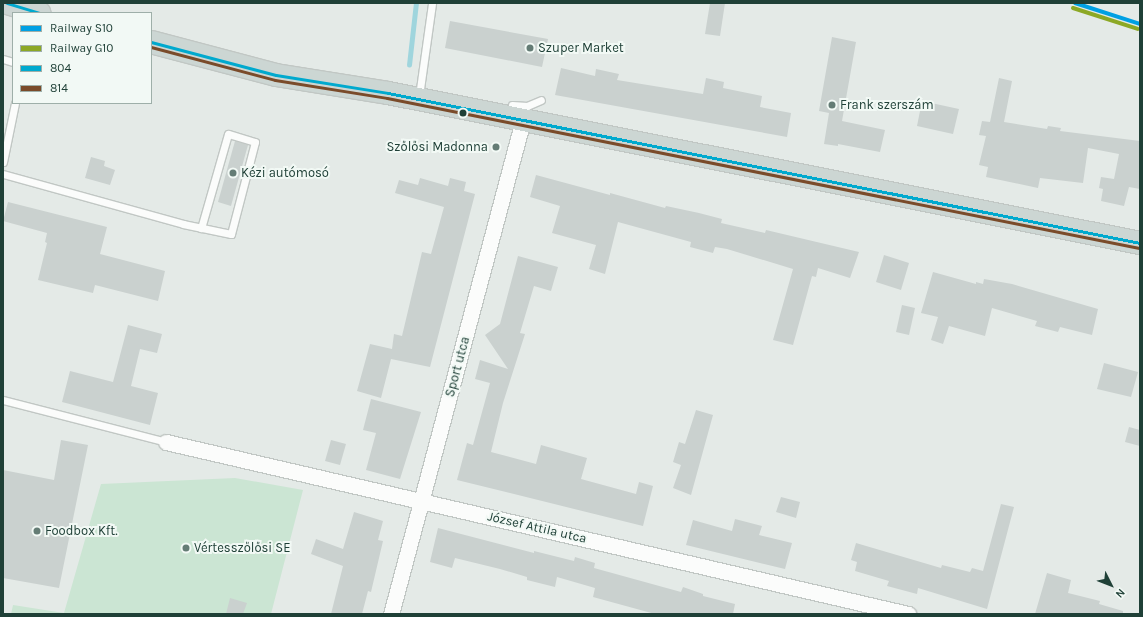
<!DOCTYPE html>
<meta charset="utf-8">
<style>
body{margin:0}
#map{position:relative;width:1143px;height:617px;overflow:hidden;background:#e4eae7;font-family:Karla,sans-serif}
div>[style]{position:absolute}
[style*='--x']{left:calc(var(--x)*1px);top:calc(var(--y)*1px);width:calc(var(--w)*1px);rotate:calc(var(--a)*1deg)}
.green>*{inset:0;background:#cbe5d3}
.stream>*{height:4.5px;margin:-2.25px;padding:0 2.25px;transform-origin:2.25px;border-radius:2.25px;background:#9fd5dd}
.building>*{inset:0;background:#cad1cf}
.roads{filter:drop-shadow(1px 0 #c1c7c4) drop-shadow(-1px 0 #c1c7c4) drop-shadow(0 1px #c1c7c4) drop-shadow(0 -1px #c1c7c4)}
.service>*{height:7px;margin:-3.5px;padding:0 3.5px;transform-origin:3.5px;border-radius:3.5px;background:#fbfcfb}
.minor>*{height:15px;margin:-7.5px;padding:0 7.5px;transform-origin:7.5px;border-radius:7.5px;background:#fbfcfb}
.primary>*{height:22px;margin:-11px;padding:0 11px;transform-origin:11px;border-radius:11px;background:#ccd6d3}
.bus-1>*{height:3px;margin:-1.5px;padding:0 1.5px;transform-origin:1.5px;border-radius:1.5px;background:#00a9ce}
.bus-2>*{height:3px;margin:-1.5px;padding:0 1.5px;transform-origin:1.5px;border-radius:1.5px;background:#7a4b2a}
.rail-1>*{height:4px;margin:-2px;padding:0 2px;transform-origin:2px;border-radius:2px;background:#00a0e3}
.rail-2>*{height:4px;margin:-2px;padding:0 2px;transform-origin:2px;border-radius:2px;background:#8ca825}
.dots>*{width:11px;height:11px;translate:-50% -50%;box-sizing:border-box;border:2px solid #f2f9f5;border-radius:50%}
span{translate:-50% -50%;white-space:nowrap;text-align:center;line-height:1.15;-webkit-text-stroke:4px #f2f9f5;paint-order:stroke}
.poi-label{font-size:13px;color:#1f4037}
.left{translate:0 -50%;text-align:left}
.right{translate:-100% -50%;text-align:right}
.street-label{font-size:13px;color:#1f4037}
.frame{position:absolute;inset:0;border:4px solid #1f4037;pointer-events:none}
.legend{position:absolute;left:12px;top:12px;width:140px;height:92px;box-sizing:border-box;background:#f2f9f5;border:1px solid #9eafa9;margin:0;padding:5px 7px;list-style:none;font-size:12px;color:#1f4037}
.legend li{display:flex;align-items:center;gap:8px;height:20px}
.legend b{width:20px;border:1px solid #9eafa9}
.north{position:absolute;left:1091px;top:565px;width:40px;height:40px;-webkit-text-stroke:3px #f2f9f5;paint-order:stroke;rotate:132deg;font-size:11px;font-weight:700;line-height:16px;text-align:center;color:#1f4037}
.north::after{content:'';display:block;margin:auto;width:14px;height:18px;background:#1f4037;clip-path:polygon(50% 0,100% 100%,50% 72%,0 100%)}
</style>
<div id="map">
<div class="green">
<div style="clip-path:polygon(235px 478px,303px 490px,271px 614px,11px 614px,13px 605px,64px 613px,101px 484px)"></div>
</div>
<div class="stream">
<div style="--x:409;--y:65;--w:62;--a:-83.6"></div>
</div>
<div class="building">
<div style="clip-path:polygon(710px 3px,725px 3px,720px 36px,705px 34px)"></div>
<div style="clip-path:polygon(450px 21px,548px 39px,542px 67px,445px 48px)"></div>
<div style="clip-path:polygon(832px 37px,856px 42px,842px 121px,885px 130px,880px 152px,838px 144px,838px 146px,824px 144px,829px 113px,819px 111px)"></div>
<div style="clip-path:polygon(561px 68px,595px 76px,596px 69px,619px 74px,617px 80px,703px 94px,706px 78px,724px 82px,723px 88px,762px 96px,760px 107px,791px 113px,787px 137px,555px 95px)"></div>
<div style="clip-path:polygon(999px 78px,1012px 81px,1004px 122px,1047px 129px,1048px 126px,1061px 128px,1060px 131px,1140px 141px,1140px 189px,1129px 187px,1124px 206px,1101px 201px,1103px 189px,1099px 188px,1101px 177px,1114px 179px,1119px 154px,1088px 148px,1083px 183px,1040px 178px,1038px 188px,986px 177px,988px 167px,979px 165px,986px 136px,979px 135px,982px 121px,990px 122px)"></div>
<div style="clip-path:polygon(922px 101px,959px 109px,953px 134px,917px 126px)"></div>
<div style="clip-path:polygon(235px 141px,248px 145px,231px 206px,218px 202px)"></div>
<div style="clip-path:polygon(91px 157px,105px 161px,104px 166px,115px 170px,110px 185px,85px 178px)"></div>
<div style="clip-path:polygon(536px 175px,610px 195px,610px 193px,665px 208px,666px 206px,699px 213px,722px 219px,721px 223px,765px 233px,766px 230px,859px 252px,850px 278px,818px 268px,816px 277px,812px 276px,793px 345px,773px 340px,793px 269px,727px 249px,715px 247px,713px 253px,690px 247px,691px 242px,618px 222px,605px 274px,589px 269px,596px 245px,552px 233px,560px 206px,530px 197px)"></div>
<div style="clip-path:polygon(420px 178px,448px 186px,450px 178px,466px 182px,464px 191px,475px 194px,430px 367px,391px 359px,381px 398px,357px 391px,370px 344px,392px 349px,394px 334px,402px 336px,422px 252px,431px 254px,444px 207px,395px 193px,399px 180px,418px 185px)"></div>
<div style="clip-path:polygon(8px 202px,107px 227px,100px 254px,165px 271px,158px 301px,95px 285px,93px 293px,38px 280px,47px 243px,45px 242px,47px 233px,3px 221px)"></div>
<div style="clip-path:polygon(884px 255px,909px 263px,901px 290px,876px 282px)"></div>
<div style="clip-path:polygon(518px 256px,558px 267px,551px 291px,534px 286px,520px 333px,525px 334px,503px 403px,491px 452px,536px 464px,541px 445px,587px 458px,581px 479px,636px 494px,639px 482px,653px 486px,643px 526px,457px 480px,467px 443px,473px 445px,490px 383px,475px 379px,480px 360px,508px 369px,485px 335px,500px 324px)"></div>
<div style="clip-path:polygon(933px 272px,976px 284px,976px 282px,983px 284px,984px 279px,1012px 284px,1098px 309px,1092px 335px,1060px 327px,1058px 332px,1035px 326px,1037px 321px,992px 308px,985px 336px,949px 326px,943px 344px,931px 340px,938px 317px,921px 313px)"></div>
<div style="clip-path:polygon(902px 305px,915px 308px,909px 335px,896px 332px)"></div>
<div style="clip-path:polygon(128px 325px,162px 334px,157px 353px,140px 349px,131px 386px,158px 393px,150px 425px,62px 402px,70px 371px,113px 382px)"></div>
<div style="clip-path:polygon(1104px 363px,1138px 372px,1131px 397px,1097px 389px)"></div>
<div style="clip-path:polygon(371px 399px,421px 412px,400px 479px,366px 470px,376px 433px,363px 430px)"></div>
<div style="clip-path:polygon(696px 410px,713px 415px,691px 495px,673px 488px,681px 465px,673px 462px,679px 442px,685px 444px)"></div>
<div style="clip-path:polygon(1129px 427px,1140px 430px,1140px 446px,1125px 442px)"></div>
<div style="clip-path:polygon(61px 440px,88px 445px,59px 588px,3px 578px,3px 470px,54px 480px)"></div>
<div style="clip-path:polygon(331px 440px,346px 444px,340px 465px,325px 461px)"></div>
<div style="clip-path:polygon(781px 497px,800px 502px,796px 518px,776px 512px)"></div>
<div style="clip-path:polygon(1001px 504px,1014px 507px,987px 609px,918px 588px,917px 594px,887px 586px,889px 581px,855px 571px,857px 562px,851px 560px,856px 543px,941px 568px,942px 565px,970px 572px,972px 568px,983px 571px)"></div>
<div style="clip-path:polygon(354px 512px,383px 521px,378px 540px,383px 541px,371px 592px,368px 591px,362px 614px,331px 614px,343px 566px,311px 554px,316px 539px,343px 549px)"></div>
<div style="clip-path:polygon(735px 519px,762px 526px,759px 535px,792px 543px,785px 569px,686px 545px,693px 520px,732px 531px)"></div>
<div style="clip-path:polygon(438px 528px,534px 553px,534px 551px,574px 561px,575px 557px,595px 563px,594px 568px,681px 592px,683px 587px,703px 594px,703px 596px,735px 604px,733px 614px,655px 614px,593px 597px,595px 588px,557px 577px,555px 587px,527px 580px,527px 577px,500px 569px,455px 558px,452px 568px,430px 562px)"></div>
<div style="clip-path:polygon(1047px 573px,1071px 580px,1068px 593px,1100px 601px,1099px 604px,1123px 611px,1123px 614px,1035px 614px)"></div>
<div style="clip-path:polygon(230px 598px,247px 603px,243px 614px,226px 614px)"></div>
</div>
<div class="roads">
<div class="service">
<div style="--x:3;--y:59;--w:10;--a:17"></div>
<div style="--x:419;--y:96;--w:94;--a:-82"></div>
<div style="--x:512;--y:105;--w:15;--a:4"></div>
<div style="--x:527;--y:106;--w:15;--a:-23"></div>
<div style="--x:3;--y:162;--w:60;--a:-78.5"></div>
<div style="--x:3;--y:174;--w:187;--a:15.5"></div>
<div style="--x:183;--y:224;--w:49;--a:11.8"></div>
<div style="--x:231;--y:234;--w:95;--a:-75.4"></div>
<div style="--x:255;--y:142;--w:28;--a:-163"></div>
<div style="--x:228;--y:134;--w:98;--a:106"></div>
<div style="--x:3;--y:400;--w:168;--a:14.4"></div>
</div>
<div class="minor">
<div style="--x:166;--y:442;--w:762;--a:13.05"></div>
<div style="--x:391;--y:614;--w:511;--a:-75.04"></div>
</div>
<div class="primary">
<div style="--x:7;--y:3;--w:34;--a:17"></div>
<div style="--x:151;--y:42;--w:129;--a:14.8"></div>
<div style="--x:276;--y:75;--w:113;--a:9.1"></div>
<div style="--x:388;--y:93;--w:767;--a:11.28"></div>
</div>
</div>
<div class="bus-1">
<div style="--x:7;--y:3;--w:34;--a:17"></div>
<div style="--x:151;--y:42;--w:129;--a:14.8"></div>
<div style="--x:276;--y:75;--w:113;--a:9.1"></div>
<div style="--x:388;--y:93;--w:767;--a:11.28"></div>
</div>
<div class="bus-2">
<div style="--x:151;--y:47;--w:128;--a:14.9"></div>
<div style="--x:275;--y:80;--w:113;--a:9.1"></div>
<div style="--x:387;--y:98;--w:767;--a:11.28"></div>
</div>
<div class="rail-1">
<div style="--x:1075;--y:3;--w:68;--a:17.9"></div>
</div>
<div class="rail-2">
<div style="--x:1073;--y:8;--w:68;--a:17.9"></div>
</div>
<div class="dots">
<div style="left:530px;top:48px;background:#647c75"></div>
<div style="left:832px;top:105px;background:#647c75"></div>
<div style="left:463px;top:113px;background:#1f4037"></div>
<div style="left:496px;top:147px;background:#647c75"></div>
<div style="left:233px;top:173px;background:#647c75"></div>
<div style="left:37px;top:531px;background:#647c75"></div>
<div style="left:186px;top:548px;background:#647c75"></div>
</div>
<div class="poi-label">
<span class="left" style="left:538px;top:48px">Szuper Market</span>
<span class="left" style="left:840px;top:105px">Frank szerszám</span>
<span class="right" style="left:488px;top:147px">Szőlősi Madonna</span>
<span class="left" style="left:241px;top:173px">Kézi autómosó</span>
<span class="left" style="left:45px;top:531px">Foodbox Kft.</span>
<span class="left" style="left:194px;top:548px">Vértesszőlősi SE</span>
</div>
<div class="street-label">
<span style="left:458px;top:367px;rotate:-75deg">Sport utca</span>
<span style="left:537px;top:528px;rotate:13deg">József Attila utca</span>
</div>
<div class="frame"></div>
<ul class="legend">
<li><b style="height:5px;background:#00a0e3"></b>Railway S10</li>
<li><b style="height:5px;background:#8ca825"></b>Railway G10</li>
<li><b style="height:5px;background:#00a9ce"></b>804</li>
<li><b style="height:5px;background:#7a4b2a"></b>814</li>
</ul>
<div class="north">N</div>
</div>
